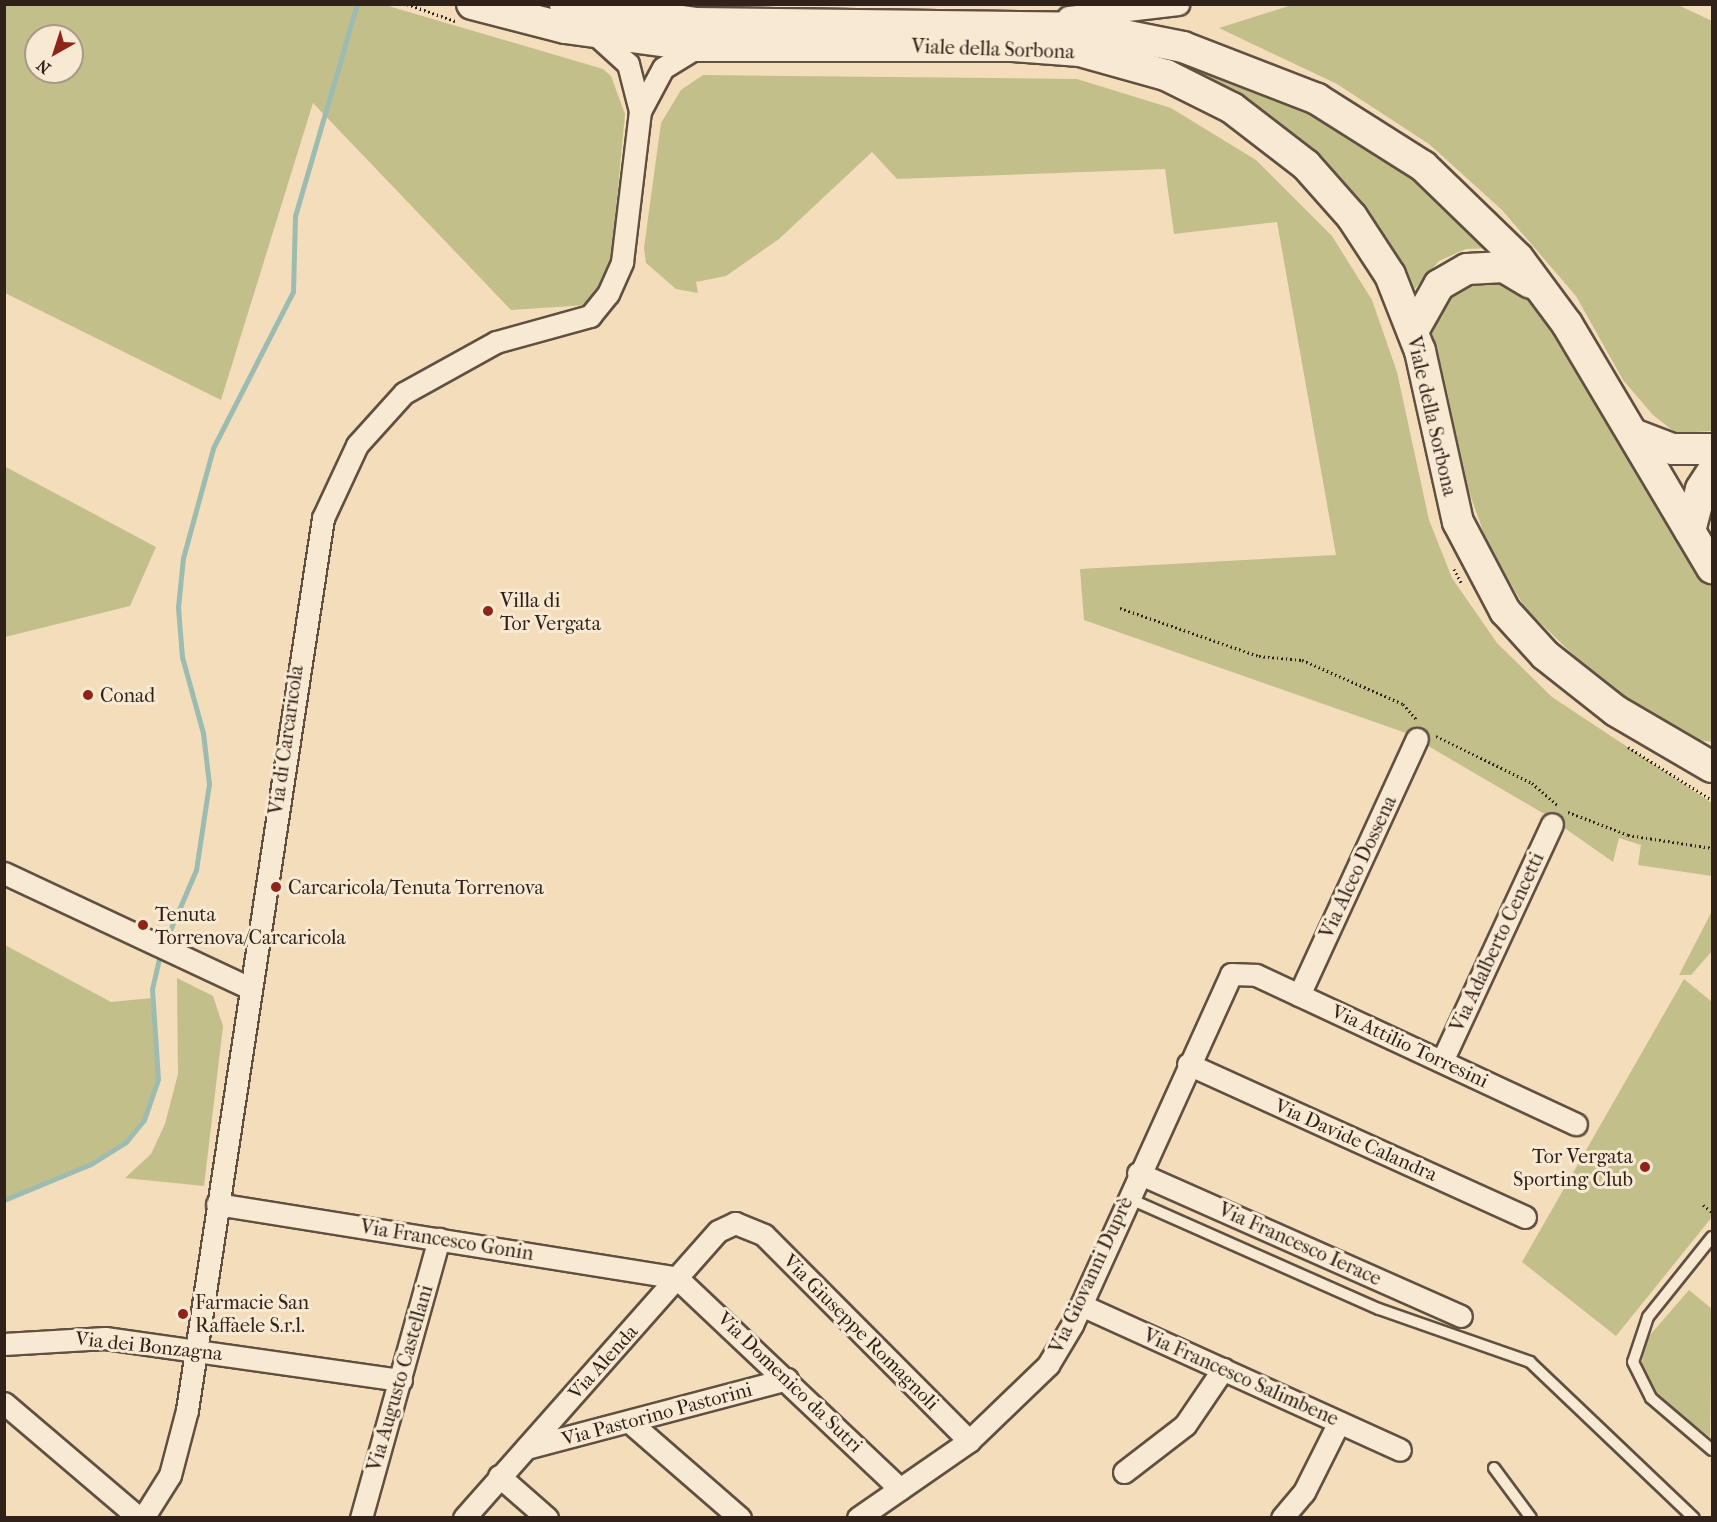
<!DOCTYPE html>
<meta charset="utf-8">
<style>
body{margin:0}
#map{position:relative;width:1717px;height:1522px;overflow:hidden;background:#f4ddbb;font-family:"IM FELL French Canon",serif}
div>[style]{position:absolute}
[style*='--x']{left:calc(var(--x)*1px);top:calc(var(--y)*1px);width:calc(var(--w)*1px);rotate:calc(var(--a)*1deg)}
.green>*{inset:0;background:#c2bf8b}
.stream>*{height:5px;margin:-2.5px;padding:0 2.5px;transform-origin:2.5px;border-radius:2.5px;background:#9cbcb1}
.path>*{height:3px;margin-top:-1.5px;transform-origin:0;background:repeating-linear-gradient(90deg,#302119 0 1.5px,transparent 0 4.5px)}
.roads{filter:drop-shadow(2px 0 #615042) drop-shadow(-2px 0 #615042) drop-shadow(0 2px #615042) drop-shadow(0 -2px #615042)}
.lane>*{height:10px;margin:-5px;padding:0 5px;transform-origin:5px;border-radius:5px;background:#f8e9d3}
.street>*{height:21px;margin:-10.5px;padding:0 10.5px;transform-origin:10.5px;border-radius:10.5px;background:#f8e9d3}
.secondary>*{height:30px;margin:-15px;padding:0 15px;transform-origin:15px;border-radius:15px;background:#f8e9d3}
.dots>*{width:16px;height:16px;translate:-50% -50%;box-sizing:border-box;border:3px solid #f8e9d3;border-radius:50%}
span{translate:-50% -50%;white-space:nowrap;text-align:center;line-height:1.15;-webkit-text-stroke:6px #f8e9d3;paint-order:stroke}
.street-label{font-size:20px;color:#302119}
.poi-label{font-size:20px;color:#302119}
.left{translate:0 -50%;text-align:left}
.right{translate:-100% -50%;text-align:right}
.frame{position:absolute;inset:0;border:6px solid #302119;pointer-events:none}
.north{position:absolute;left:24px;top:24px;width:60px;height:60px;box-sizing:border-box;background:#f8e9d3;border:2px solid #a89989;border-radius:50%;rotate:219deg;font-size:16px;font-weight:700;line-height:24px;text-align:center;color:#302119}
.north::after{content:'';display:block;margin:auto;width:21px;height:27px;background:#8f2418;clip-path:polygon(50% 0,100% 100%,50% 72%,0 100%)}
</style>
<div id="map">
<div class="green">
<div style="clip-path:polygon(1295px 4px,1676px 4px,1712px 21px,1712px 431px,1676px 433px,1653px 415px,1623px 380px,1576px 296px,1502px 210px,1429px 144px,1337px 84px,1219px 28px)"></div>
<div style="clip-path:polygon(evenodd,4px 5px,385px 5px,603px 69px,611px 76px,625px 114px,610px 272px,587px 305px,511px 310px,313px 103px,221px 400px,5px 293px,4px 5px,36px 36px,72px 36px,72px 72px,36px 72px,36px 36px)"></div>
<div style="clip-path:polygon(1131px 47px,1300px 105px,1416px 179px,1491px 248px,1466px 249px,1439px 261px,1412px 292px,1363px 207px,1301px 140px,1235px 97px)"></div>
<div style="clip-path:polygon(703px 75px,1077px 79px,1171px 108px,1256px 160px,1332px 236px,1372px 300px,1397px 372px,1429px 520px,1452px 578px,1497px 643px,1552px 697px,1712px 803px,1712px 876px,1638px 865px,1641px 845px,1619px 838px,1613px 862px,1546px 815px,1406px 733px,1084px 620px,1080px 569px,1336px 555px,1277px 222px,1174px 234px,1165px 169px,897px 179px,872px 152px,779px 239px,726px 276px,696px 282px,698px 293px,676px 289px,646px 263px,644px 248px,661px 123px,681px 90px)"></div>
<div style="clip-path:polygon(1498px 278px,1534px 300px,1602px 398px,1712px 586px,1712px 742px,1692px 739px,1657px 722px,1593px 674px,1525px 608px,1488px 545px,1459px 464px,1430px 323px,1458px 282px)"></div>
<div style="clip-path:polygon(4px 466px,156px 547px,130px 606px,5px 637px)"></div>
<div style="clip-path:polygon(1712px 911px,1712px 951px,1691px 975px,1679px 975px)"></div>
<div style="clip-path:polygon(5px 945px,111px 1002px,152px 998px,159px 1072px,149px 1113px,126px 1142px,69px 1176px,5px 1200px)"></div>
<div style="clip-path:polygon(177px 978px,213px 996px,223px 1026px,204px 1186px,125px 1178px,151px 1154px,165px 1124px,178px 1074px)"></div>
<div style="clip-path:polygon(1684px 979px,1712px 1002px,1712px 1217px,1616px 1336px,1522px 1262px)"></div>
<div style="clip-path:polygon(1689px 1290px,1712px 1309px,1710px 1437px,1651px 1391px,1641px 1374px,1644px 1342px)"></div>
</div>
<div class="stream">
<div style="--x:165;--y:942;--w:78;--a:-66.7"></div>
<div style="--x:196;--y:870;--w:87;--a:-81.4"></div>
<div style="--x:209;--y:784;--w:51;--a:-96.7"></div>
<div style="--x:203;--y:733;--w:79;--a:-105.4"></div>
<div style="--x:182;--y:657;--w:50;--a:-94.6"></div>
<div style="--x:178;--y:607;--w:49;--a:-84.2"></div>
<div style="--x:183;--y:558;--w:114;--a:-74.7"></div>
<div style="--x:213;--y:448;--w:175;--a:-62.9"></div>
<div style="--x:293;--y:292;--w:76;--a:-88.5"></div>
<div style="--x:295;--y:216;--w:221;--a:-73.7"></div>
<div style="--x:4;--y:1200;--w:94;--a:-22.5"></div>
<div style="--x:91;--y:1164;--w:41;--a:-32.2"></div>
<div style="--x:126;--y:1142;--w:28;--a:-51"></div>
<div style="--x:144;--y:1120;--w:43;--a:-71.1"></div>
<div style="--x:158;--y:1079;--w:90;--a:-93.8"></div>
<div style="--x:152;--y:989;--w:40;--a:-77"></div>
</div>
<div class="path">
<div style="--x:407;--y:4;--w:51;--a:19.5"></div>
<div style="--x:1454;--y:569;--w:15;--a:62"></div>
<div style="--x:1120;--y:608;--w:147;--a:19.1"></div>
<div style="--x:1259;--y:656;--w:43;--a:5.3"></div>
<div style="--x:1302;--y:660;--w:110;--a:23.5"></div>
<div style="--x:1403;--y:704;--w:21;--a:49"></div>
<div style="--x:1436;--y:736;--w:107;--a:26.1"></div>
<div style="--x:1532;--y:783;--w:33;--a:41"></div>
<div style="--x:1628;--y:747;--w:99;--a:32.2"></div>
<div style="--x:1568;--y:812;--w:64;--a:21"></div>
<div style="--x:1628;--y:835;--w:85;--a:8.8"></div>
<div style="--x:1703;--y:1205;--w:11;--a:38"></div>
</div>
<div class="roads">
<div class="lane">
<div style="--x:1128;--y:1198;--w:274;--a:23.9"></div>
<div style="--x:1379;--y:1309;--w:160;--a:19.3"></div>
<div style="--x:1530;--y:1362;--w:226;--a:43.6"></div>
<div style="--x:1712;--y:1237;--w:102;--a:128.7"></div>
<div style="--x:1648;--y:1317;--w:47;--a:108.4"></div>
<div style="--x:1633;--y:1362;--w:40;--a:63.4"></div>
<div style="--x:1651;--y:1398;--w:80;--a:40.4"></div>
<div style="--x:1494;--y:1468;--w:62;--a:53.5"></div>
</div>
<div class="street">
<div style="--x:1068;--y:17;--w:111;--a:-6.7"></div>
<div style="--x:640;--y:111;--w:49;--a:-61.9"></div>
<div style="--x:663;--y:68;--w:42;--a:-31.4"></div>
<div style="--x:4;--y:873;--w:272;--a:25.1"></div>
<div style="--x:1299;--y:995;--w:282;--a:-65.3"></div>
<div style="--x:1442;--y:1061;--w:261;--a:-65.1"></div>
<div style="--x:1188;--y:1064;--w:370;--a:24.4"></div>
<div style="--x:1138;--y:1173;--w:353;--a:23.9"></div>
<div style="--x:217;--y:1204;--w:466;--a:9.1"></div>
<div style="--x:677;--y:1278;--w:307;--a:43.4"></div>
<div style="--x:1081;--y:1305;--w:350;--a:24.4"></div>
<div style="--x:4;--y:1344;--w:101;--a:-3.4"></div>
<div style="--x:105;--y:1338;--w:299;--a:8.1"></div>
<div style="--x:4;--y:1403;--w:177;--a:40.4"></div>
<div style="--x:632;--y:1424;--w:143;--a:41"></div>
<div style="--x:526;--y:1448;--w:270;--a:-14.8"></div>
<div style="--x:1124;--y:1472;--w:77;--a:-37.6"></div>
<div style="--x:1185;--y:1425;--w:68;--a:-55.8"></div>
<div style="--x:499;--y:1476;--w:64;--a:41.2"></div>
<div style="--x:143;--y:1518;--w:51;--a:-57.9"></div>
<div style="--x:170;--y:1475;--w:67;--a:-75.3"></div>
<div style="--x:187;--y:1410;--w:902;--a:-81.33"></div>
<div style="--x:323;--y:518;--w:81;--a:-65"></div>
<div style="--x:357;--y:445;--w:70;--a:-47.9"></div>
<div style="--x:404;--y:393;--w:105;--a:-29"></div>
<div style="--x:496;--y:342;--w:98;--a:-15.5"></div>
<div style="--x:590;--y:316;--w:28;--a:-51"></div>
<div style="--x:608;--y:294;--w:35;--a:-66"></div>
<div style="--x:622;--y:262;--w:152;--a:-83.2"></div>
<div style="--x:640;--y:111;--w:49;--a:-104.3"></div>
<div style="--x:628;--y:64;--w:45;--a:-137.7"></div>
<div style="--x:361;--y:1518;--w:290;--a:-74.4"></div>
<div style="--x:464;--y:1518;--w:383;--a:-48.5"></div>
<div style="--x:718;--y:1231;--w:19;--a:-25"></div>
<div style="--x:735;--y:1223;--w:31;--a:22"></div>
<div style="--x:764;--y:1235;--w:291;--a:45.1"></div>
<div style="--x:858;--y:1518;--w:135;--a:-34.7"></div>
<div style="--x:969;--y:1441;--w:110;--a:-43.9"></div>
<div style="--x:1048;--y:1365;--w:47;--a:-59"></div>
<div style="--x:1072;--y:1325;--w:385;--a:-65.6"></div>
<div style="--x:1231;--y:974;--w:25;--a:2"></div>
<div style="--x:1256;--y:975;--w:353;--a:25"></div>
<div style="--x:1282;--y:1518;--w:34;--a:-50"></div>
<div style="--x:1304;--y:1492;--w:78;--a:-63.4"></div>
</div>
<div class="secondary">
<div style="--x:472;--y:4;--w:96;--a:14.5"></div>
<div style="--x:565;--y:28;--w:135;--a:7.7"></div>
<div style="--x:699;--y:46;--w:314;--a:0"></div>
<div style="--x:1013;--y:46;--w:67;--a:4.3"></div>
<div style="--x:1080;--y:51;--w:89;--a:15.6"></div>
<div style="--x:1166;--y:75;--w:74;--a:26.6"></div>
<div style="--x:1232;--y:108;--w:93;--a:37.6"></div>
<div style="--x:1306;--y:165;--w:69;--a:48.5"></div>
<div style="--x:1352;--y:217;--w:69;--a:56.8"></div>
<div style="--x:1390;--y:275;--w:82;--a:68.5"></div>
<div style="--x:1420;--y:351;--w:175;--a:77.5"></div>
<div style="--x:1458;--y:522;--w:101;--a:62.2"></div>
<div style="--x:1505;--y:611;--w:59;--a:47.7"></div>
<div style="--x:1545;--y:655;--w:90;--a:38.3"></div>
<div style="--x:1616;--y:711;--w:111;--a:30.3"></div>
<div style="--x:565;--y:4;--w:131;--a:8.3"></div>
<div style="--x:695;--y:23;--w:393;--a:0.7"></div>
<div style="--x:1088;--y:28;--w:97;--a:11.3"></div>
<div style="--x:1183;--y:47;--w:144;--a:21.2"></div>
<div style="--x:1317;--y:99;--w:125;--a:32.3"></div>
<div style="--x:1423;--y:166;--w:132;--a:44.1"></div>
<div style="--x:1518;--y:258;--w:82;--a:53.4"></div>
<div style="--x:1567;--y:324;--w:284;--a:59.3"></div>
<div style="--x:1413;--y:331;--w:53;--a:-60.5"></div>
<div style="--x:1439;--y:285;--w:32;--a:-30"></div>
<div style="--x:1467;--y:269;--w:37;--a:-3"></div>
<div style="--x:1504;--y:267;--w:31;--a:31"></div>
<div style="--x:1633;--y:434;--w:42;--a:21"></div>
<div style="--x:1672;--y:449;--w:40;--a:0"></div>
<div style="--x:1690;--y:531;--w:43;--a:-75.3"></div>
<div style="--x:1701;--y:489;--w:20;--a:-57"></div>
</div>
</div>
<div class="dots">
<div style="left:488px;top:611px;background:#8f2418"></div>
<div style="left:88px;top:695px;background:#8f2418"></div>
<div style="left:276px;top:887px;background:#8f2418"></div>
<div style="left:143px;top:925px;background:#8f2418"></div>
<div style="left:1645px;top:1167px;background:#8f2418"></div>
<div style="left:183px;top:1314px;background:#8f2418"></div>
</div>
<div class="street-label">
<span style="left:993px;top:49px;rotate:2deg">Viale della Sorbona</span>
<span style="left:1432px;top:416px;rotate:77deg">Viale della Sorbona</span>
<span style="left:286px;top:740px;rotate:-82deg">Via di Carcaricola</span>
<span style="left:1358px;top:867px;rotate:-65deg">Via Alceo Dossena</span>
<span style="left:1497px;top:942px;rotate:-65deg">Via Adalberto Cencetti</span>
<span style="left:1410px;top:1046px;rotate:25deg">Via Attilio Torresini</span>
<span style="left:1356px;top:1140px;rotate:24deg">Via Davide Calandra</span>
<span style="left:447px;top:1240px;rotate:9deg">Via Francesco Gonin</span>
<span style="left:1300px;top:1244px;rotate:24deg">Via Francesco Ierace</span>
<span style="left:1091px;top:1275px;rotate:-65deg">Via Giovanni Duprè</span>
<span style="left:861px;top:1332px;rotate:45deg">Via Giuseppe Romagnoli</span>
<span style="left:149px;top:1346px;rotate:6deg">Via dei Bonzagna</span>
<span style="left:603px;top:1362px;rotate:-48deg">Via Alenda</span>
<span style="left:1241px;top:1377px;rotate:24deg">Via Francesco Salimbene</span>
<span style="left:400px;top:1378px;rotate:-74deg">Via Augusto Castellani</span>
<span style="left:790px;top:1382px;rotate:44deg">Via Domenico da Sutri</span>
<span style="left:657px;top:1414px;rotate:-15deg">Via Pastorino Pastorini</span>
</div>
<div class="poi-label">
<span class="left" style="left:500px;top:612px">Villa di<br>Tor Vergata</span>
<span class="left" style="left:100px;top:695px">Conad</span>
<span class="left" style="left:288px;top:887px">Carcaricola/Tenuta Torrenova</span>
<span class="left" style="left:155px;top:926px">Tenuta<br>Torrenova/Carcaricola</span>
<span class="right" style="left:1633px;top:1168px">Tor Vergata<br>Sporting Club</span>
<span class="left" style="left:195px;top:1314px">Farmacie San<br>Raffaele S.r.l.</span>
</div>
<div class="frame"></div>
<div class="north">N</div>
</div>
